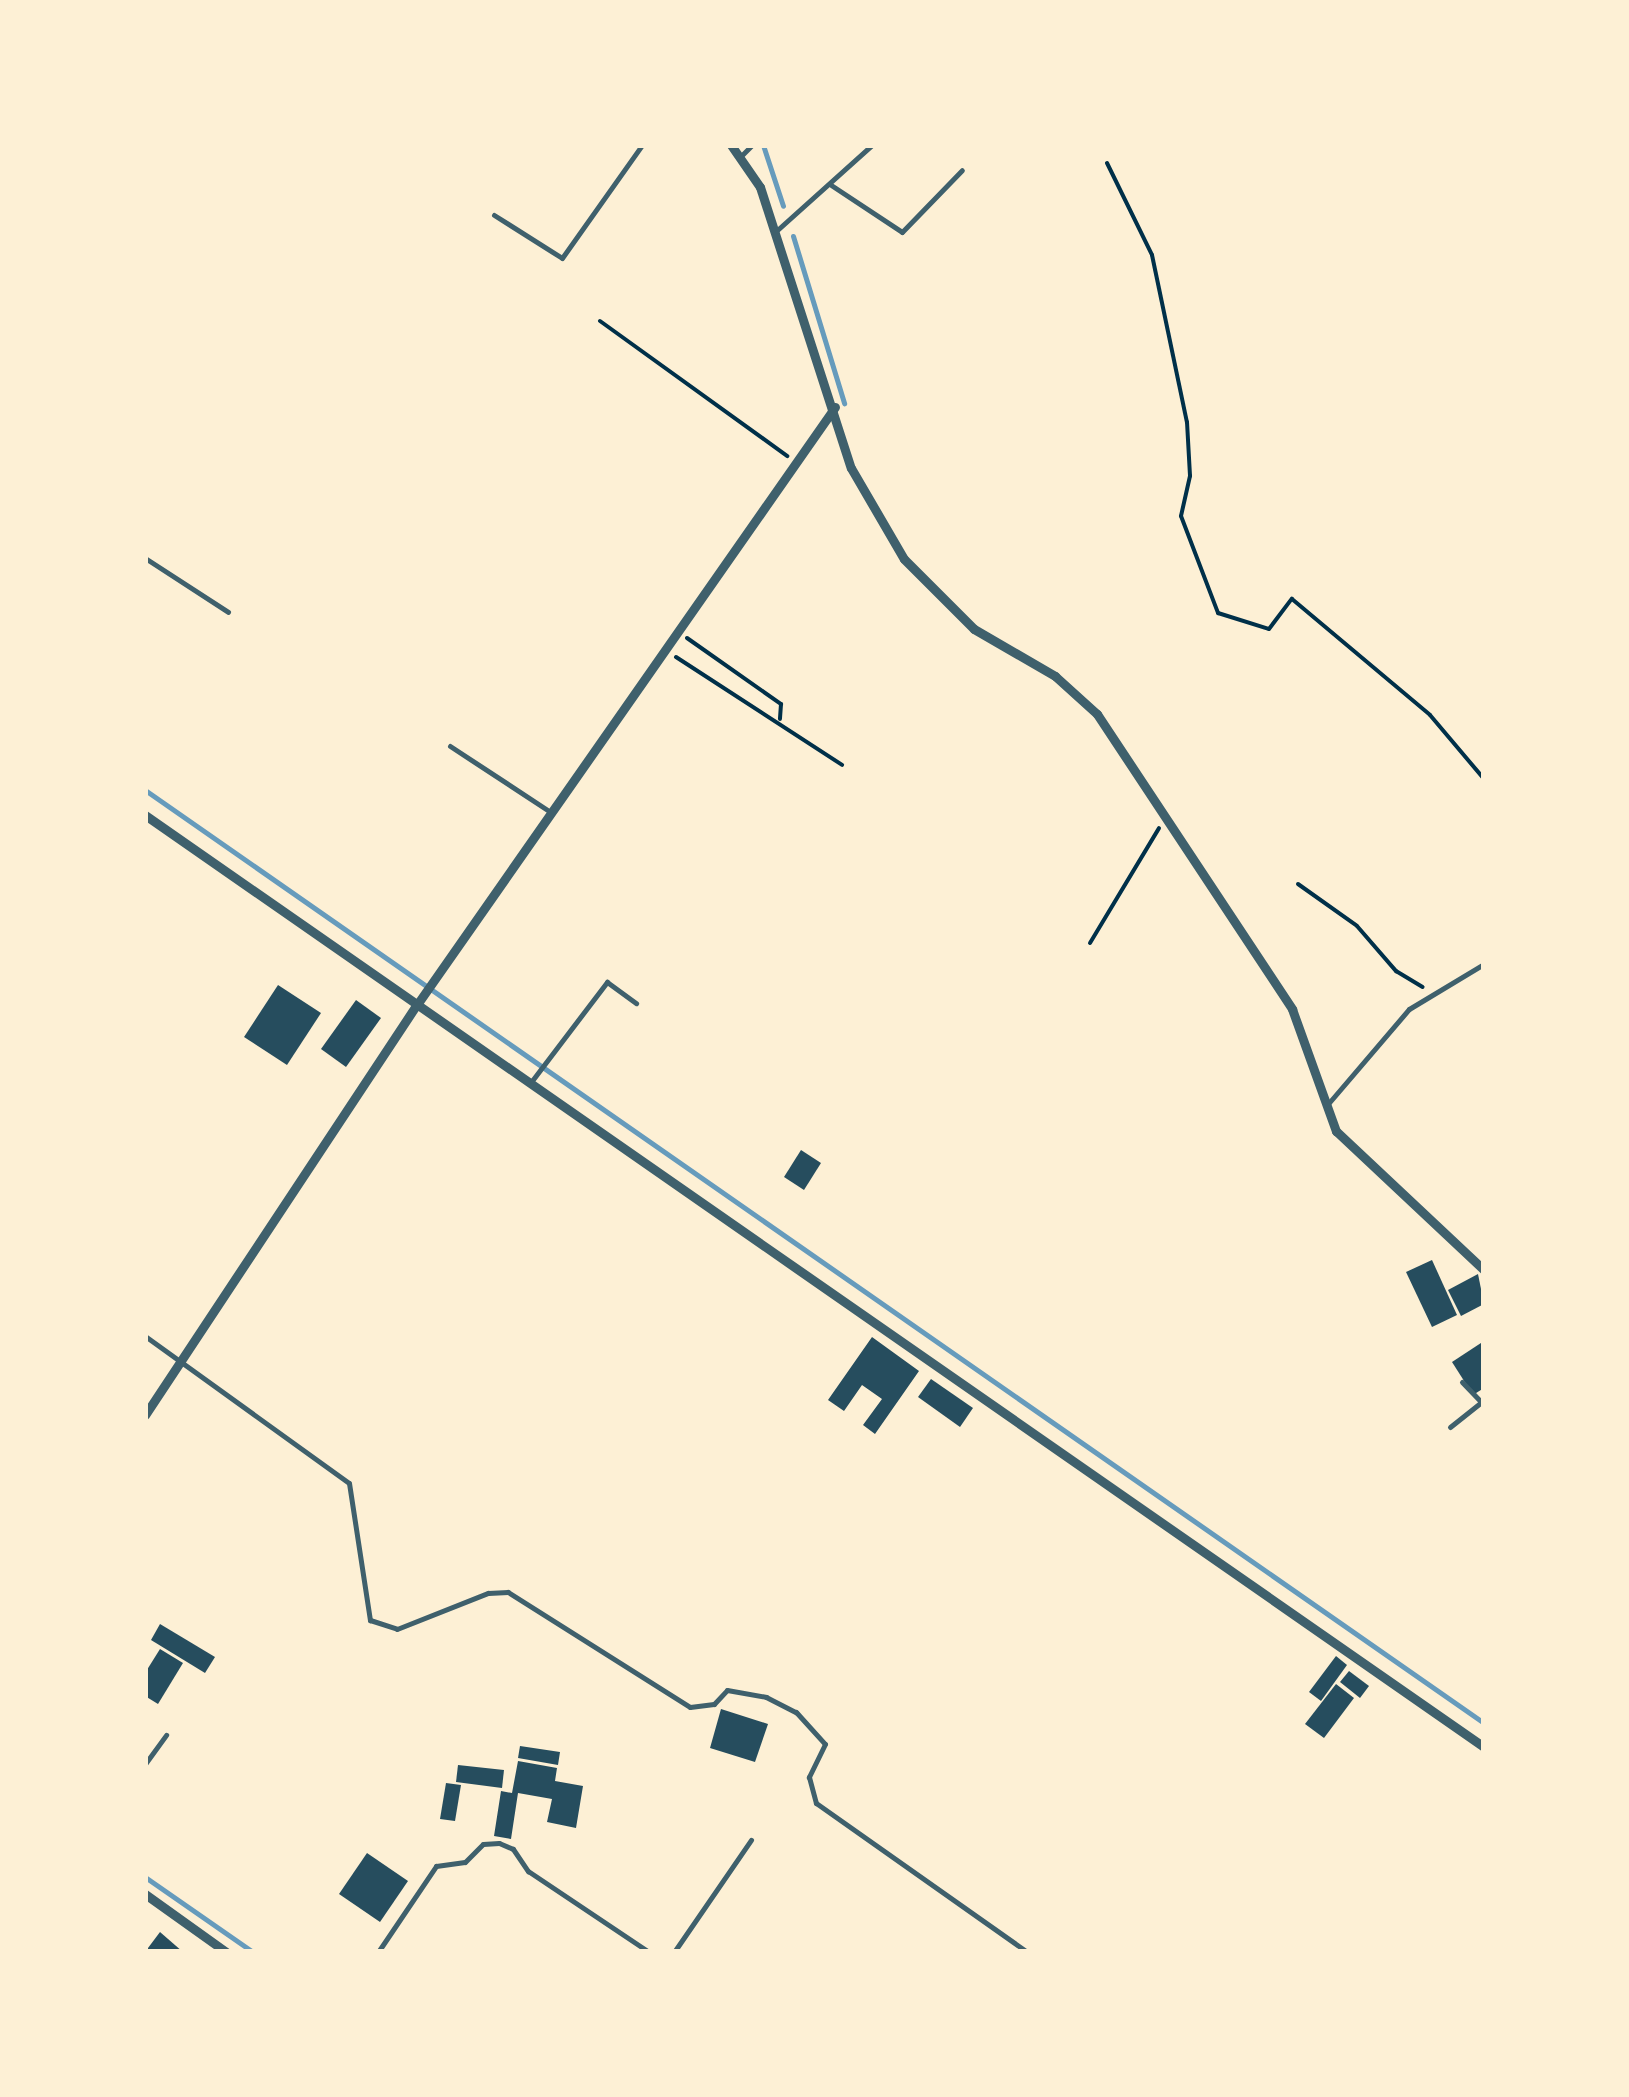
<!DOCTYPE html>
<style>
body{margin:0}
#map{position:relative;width:1629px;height:2097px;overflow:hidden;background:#fdf0d5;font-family:Figtree,sans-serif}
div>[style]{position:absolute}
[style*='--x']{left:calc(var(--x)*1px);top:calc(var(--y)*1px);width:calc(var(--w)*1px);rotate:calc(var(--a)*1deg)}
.stream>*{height:5px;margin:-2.5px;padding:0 2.5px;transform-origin:2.5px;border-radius:2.5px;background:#669bbc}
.building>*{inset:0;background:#264d5e}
.path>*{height:4px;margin:-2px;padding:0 2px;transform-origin:2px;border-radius:2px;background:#003049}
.service>*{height:5px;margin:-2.5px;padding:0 2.5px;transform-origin:2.5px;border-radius:2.5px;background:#3f606c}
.minor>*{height:9px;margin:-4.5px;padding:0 4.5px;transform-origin:4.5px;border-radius:4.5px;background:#3f606c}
span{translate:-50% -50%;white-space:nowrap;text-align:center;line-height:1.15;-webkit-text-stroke:8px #fdf0d5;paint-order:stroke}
.frame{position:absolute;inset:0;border:148px solid #fdf0d5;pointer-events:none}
</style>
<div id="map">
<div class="stream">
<div style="--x:763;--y:145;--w:64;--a:71.8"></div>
<div style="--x:793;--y:236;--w:175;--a:73"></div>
<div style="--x:145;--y:790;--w:1632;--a:34.87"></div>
<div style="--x:145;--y:1877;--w:131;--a:34.8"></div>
</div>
<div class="building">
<div style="clip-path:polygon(278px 985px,321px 1013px,287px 1065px,244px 1037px)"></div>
<div style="clip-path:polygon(356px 1000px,381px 1018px,346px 1067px,321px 1049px)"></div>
<div style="clip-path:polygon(801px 1150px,821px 1163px,804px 1190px,784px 1177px)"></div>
<div style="clip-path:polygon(1432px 1260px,1457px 1315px,1432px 1327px,1406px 1272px)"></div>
<div style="clip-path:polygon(1478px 1274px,1484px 1304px,1461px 1316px,1448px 1290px)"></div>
<div style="clip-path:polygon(872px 1337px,919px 1371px,875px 1434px,863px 1425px,882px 1399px,862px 1385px,844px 1411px,828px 1400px)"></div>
<div style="clip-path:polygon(1484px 1341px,1484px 1388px,1473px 1395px,1452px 1362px)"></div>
<div style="clip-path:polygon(931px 1379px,973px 1408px,960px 1427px,918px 1397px)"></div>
<div style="clip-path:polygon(160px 1624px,215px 1657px,205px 1673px,151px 1640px)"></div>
<div style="clip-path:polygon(160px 1649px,183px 1663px,158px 1704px,145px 1696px,145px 1673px)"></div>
<div style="clip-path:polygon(1336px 1656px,1347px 1665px,1321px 1701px,1309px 1692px)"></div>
<div style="clip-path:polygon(1349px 1671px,1369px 1686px,1360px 1698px,1340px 1682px)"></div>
<div style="clip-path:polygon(1336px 1684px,1354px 1698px,1324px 1738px,1305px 1724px)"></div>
<div style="clip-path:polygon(721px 1709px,768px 1724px,755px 1762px,710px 1748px)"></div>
<div style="clip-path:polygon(520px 1746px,560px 1752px,558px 1765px,518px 1758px)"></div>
<div style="clip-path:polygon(518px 1761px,557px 1768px,555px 1781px,583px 1786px,576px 1828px,547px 1822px,552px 1799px,518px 1793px,511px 1839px,494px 1836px,501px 1791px,512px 1793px)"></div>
<div style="clip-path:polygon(458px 1765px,504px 1770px,502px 1788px,456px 1782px)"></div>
<div style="clip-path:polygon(446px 1783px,461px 1785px,455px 1821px,440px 1819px)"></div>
<div style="clip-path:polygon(367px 1853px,408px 1881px,380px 1922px,339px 1894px)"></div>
<div style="clip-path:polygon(160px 1932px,183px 1952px,145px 1952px)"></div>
</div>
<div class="path">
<div style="--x:1107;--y:163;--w:102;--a:63.9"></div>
<div style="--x:1152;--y:255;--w:171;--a:78.2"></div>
<div style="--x:1187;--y:422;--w:54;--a:86.8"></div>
<div style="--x:1190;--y:476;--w:41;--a:102.7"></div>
<div style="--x:1181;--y:516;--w:104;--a:69.1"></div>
<div style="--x:1218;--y:613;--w:53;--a:17.4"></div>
<div style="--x:1269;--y:629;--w:38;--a:-53"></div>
<div style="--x:1292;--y:599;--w:180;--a:40"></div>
<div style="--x:1430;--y:715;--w:84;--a:49.8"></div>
<div style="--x:600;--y:321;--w:231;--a:35.8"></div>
<div style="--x:687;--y:638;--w:115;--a:35.1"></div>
<div style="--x:781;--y:704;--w:15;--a:94"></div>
<div style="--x:676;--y:657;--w:198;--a:33"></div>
<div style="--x:1298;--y:884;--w:72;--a:35.4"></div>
<div style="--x:1357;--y:926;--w:60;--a:49.1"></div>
<div style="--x:1396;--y:971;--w:31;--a:31"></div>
<div style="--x:1090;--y:943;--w:134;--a:-59"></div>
</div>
<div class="service">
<div style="--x:743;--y:154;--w:13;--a:-45"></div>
<div style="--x:831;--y:185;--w:85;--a:33.5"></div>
<div style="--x:902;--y:232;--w:86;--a:-45.9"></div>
<div style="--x:494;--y:215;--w:80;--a:32.3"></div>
<div style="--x:562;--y:258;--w:138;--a:-54.7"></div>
<div style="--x:775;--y:232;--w:130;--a:-41.9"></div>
<div style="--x:145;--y:558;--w:99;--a:33"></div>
<div style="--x:450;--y:746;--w:122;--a:33.3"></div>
<div style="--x:531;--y:1082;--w:126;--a:-52.8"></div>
<div style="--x:607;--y:982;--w:36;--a:36"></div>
<div style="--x:1327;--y:1105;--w:126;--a:-49.5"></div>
<div style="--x:1409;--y:1009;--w:87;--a:-31"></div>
<div style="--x:145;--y:1336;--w:251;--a:35.8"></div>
<div style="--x:349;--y:1483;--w:139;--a:81.3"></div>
<div style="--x:370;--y:1620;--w:28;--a:18"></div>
<div style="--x:397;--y:1629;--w:98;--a:-21.6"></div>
<div style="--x:488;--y:1593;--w:20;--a:-3"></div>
<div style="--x:508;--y:1592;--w:215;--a:32.3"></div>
<div style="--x:690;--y:1707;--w:24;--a:-7"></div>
<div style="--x:714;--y:1704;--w:19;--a:-47"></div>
<div style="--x:727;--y:1690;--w:40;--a:10"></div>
<div style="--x:766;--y:1697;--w:34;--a:27"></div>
<div style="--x:796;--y:1712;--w:43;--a:47.8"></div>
<div style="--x:825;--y:1744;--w:37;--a:116"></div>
<div style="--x:809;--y:1777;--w:27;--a:75"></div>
<div style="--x:816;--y:1803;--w:258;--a:35.2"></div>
<div style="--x:1462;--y:1382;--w:28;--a:46"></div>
<div style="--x:1450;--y:1427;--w:43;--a:-38.5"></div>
<div style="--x:145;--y:1764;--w:36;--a:-54"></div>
<div style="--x:378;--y:1952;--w:104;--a:-56"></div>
<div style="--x:436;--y:1866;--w:29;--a:-8"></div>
<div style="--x:465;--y:1862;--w:25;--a:-45"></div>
<div style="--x:483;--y:1844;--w:16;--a:-4"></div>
<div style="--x:499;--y:1843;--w:15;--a:23"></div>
<div style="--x:513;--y:1849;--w:27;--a:56"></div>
<div style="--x:528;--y:1871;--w:146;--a:33.8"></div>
<div style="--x:674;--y:1952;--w:136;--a:-55.5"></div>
</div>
<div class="minor">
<div style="--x:731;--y:145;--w:51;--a:55.4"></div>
<div style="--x:760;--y:187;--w:295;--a:72.1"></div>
<div style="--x:851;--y:468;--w:105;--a:59.8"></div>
<div style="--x:904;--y:559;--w:99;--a:45"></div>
<div style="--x:974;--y:629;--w:94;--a:30.1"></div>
<div style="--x:1055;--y:676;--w:57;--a:42.1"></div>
<div style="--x:1097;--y:714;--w:354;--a:56.5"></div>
<div style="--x:1292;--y:1009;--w:130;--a:70.2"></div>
<div style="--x:1336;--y:1131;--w:203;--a:43.2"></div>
<div style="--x:145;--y:815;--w:1631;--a:34.84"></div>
<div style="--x:145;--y:1415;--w:491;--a:-56.5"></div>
<div style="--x:416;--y:1006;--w:731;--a:-55.03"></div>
<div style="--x:145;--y:1894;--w:100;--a:35.6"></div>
</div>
<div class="frame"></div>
</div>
